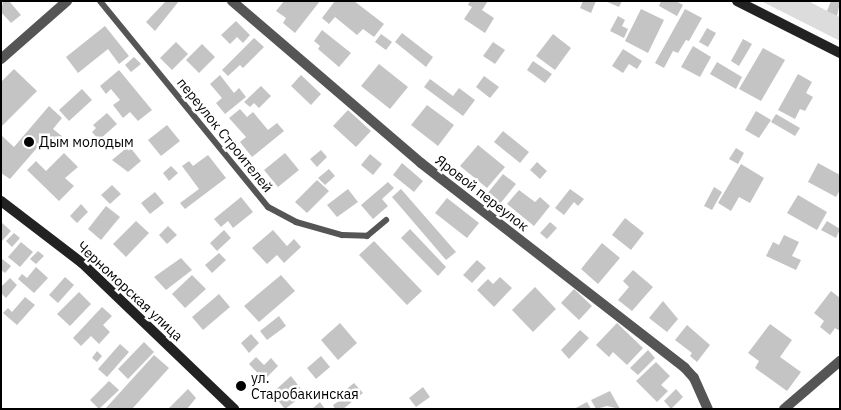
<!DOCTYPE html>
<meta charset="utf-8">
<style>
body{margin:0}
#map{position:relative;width:841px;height:410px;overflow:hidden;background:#fff;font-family:"IBM Plex Sans",sans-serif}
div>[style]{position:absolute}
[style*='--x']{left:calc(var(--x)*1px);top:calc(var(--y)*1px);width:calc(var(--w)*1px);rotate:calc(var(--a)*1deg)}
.green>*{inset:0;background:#dcdcdc}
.building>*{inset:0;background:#c4c4c4}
.lane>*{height:6px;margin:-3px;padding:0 3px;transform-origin:3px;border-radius:3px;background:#555}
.street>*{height:10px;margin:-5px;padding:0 5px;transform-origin:5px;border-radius:5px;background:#555}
.secondary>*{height:10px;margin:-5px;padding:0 5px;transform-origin:5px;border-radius:5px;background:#222}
.dots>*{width:14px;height:14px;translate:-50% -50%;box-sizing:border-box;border:2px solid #fff;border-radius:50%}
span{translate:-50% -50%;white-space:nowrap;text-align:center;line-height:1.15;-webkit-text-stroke:5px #fff;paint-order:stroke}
.street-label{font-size:14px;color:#000}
.poi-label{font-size:14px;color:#000}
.left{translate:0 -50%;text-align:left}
.frame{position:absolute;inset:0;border:2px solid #000;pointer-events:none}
</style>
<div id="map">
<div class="green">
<div style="clip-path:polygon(761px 1px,808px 1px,837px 16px,840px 17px,840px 41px)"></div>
</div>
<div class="building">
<div style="clip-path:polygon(3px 1px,9px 1px,21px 15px,11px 23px,1px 12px)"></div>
<div style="clip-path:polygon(166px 1px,179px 1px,155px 31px,146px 22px)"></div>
<div style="clip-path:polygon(284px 1px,320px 1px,295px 33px,283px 23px,286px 18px,276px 11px)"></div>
<div style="clip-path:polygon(335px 1px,354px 1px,384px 24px,374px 37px,363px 29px,357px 35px,335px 17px,329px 24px,322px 18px)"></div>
<div style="clip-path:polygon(470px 1px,488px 1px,482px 10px,494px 18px,485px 33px,464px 19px,472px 7px,468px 5px)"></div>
<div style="clip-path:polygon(583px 1px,596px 1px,591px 13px,580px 8px)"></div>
<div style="clip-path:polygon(605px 1px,622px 1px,619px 7px)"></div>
<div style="clip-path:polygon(661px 1px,676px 1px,683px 5px,677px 16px,659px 6px)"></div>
<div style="clip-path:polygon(831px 1px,840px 2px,837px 16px,827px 11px)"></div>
<div style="clip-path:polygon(641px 9px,664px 20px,648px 53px,625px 41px)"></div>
<div style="clip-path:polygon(685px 9px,702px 18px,689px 41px,686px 40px,678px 53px,673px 51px,664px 68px,655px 63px)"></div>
<div style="clip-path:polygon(618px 16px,625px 20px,622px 26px,628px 29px,624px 38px,610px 31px)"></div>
<div style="clip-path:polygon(236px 21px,250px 35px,243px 43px,237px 37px,230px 44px,221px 35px)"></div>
<div style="clip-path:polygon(105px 26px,129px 56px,119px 64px,108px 49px,78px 73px,66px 57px)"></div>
<div style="clip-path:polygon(707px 28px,716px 33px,708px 47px,699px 42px)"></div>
<div style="clip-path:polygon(322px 30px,351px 53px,339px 67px,318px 49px,320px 46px,314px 41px)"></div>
<div style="clip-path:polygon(402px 33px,433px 57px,426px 67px,395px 42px)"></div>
<div style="clip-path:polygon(381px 34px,392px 42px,386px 50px,375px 42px)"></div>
<div style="clip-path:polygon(553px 34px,571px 48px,555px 70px,536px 56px)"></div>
<div style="clip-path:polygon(254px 38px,264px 47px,243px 68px,240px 65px,228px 76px,222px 70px)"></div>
<div style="clip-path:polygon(743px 39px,752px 44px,739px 66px,731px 61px)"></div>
<div style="clip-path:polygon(176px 42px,188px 54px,172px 70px,160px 58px)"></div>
<div style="clip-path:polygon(493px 42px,505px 50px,495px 64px,483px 56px)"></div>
<div style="clip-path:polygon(202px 44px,215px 57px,199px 73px,186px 60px)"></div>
<div style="clip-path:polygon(693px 46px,711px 57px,700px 77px,681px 67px)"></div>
<div style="clip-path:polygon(763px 48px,785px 60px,761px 101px,739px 89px)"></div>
<div style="clip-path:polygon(623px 49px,642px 61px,637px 69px,629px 64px,623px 73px,612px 66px)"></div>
<div style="clip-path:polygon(134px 57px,141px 64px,131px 72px,125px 65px)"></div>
<div style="clip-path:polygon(533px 61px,552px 74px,545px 83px,527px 70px)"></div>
<div style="clip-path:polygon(717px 62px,742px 77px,736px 89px,710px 74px)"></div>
<div style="clip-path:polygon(379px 64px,408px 87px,390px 109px,361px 86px)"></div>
<div style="clip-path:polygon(14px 69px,37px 91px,1px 127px,1px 82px)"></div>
<div style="clip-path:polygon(119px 70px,152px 110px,138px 121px,130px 112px,123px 118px,113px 105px,120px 100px,111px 89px,106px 94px,100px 86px)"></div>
<div style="clip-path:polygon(798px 74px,812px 82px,806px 93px,813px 97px,805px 111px,800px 109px,795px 119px,778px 110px)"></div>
<div style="clip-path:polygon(220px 75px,234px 93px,239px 88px,246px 97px,225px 114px,216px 103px,222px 98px,210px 84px)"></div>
<div style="clip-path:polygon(301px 75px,321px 94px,311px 105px,291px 86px)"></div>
<div style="clip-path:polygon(484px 76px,499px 87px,490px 98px,476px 87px)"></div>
<div style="clip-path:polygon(430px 79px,453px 96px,459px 88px,475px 100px,463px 116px,424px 87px)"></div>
<div style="clip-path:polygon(261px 86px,271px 96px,259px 108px,254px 103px,250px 107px,244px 102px)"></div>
<div style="clip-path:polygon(82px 89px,92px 100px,69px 121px,59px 110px)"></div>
<div style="clip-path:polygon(427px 105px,454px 125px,438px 146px,411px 125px)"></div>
<div style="clip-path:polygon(49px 106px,62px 118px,53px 129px,63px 137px,53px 149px,43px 141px,10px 179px,1px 173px,1px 135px,14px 147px)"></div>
<div style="clip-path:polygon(240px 109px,247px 117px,253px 112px,268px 130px,277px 123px,284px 131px,252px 157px,240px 142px,246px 137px,229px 118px)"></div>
<div style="clip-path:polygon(348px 110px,371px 131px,356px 147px,333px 126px)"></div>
<div style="clip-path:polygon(756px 111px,771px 120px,759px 138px,745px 130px)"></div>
<div style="clip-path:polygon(107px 113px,117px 124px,99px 140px,92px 132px,96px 128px,93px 125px)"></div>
<div style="clip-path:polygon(776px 114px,800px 128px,795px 136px,771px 122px)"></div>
<div style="clip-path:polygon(167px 125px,180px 141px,161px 156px,148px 140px)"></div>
<div style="clip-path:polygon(503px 131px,529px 152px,520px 163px,494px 142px)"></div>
<div style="clip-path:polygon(478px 145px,505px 167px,487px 188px,460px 166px)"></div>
<div style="clip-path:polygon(129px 146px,141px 161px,128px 172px,112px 160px)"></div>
<div style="clip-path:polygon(736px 148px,744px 153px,738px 164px,729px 159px)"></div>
<div style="clip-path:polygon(321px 150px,327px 157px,317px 167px,310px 159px)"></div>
<div style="clip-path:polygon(64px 153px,78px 167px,65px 178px,74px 186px,59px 201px,27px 170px,36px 161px,46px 171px)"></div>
<div style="clip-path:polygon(285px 153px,299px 170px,278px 187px,264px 170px)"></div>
<div style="clip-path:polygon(370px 154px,382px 164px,373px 175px,361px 165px)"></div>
<div style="clip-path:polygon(208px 155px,226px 178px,185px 209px,180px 203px,199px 189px,182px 166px,189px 161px,193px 166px)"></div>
<div style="clip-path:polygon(537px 162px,547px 171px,540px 179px,530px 170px)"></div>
<div style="clip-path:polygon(402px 163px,423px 181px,414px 192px,393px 175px)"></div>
<div style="clip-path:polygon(818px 163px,840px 175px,840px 190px,836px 197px,808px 182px)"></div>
<div style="clip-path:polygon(741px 164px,764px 178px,750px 203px,739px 197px,731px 211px,718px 203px)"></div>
<div style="clip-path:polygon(171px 166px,178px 173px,169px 181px,163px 173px)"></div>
<div style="clip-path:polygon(329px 169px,335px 176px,325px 185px,318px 178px)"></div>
<div style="clip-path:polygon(503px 174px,516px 184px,499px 205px,487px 194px)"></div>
<div style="clip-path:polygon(317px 180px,329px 191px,307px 213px,295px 202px)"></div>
<div style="clip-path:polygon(388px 182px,394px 188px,382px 199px,388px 206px,373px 219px,361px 205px)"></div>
<div style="clip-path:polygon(112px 185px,121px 194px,110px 204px,101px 195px)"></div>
<div style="clip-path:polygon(714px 187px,722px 192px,712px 210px,704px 206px)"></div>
<div style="clip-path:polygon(348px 189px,358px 202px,337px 217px,327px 205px)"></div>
<div style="clip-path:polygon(401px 189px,456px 252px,446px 260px,392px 197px)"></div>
<div style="clip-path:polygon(570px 189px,584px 199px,578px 206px,574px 202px,564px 215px,555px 208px)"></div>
<div style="clip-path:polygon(519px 190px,535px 202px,540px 197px,550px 206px,534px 226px,507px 204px)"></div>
<div style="clip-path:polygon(155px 192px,164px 203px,150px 214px,141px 203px)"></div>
<div style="clip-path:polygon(798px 195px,827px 212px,817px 230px,787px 213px)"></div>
<div style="clip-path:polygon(241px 197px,253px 212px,233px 228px,228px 221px,221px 227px,214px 219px)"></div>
<div style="clip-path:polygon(447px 198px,479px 223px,467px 238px,435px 213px)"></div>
<div style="clip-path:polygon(81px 204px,88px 212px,77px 223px,70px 216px)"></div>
<div style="clip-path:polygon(106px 206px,120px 217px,101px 240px,88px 229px)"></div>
<div style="clip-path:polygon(625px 218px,644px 233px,631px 250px,612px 235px)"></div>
<div style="clip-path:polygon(136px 221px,149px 233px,126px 257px,113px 244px)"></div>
<div style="clip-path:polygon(827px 221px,840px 229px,836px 238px,821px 230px)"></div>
<div style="clip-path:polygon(1px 222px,11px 231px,1px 242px)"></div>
<div style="clip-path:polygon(550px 222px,557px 228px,547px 239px,540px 233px)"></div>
<div style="clip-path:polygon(168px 226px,177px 235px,167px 244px,159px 235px)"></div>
<div style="clip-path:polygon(410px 229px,446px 267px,438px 276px,401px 238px)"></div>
<div style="clip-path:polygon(224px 230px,231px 238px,217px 251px,210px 243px)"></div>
<div style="clip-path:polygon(273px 230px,287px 246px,294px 239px,301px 247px,284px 263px,277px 255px,267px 264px,252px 248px)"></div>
<div style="clip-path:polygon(14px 233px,20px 238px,12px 247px,6px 241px)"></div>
<div style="clip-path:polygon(784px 235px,799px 242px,792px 256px,801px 260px,796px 270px,766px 256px,773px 242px,779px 245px)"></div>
<div style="clip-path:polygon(374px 241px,422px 291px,407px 305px,359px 255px)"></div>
<div style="clip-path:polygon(21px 242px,33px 252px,20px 267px,8px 257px)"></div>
<div style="clip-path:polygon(602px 243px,620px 258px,598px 284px,581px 269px)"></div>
<div style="clip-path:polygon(38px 251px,44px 256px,36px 264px,30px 259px)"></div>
<div style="clip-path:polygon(219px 253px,226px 260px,212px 273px,205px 265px)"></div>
<div style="clip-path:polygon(1px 258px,11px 266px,5px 273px,1px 270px)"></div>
<div style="clip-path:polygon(181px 258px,192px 270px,166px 290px,154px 277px)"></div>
<div style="clip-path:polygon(477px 260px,486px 268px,472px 283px,463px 275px)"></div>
<div style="clip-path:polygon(36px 267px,48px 278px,34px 293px,18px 279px,22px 274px,27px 278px)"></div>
<div style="clip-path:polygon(633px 270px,653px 287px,632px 311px,618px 300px,629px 287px,623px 281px)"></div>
<div style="clip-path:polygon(192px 275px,206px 289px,185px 308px,172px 294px)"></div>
<div style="clip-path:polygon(281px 275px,295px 291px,259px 322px,244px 306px)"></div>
<div style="clip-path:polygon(65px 277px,74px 285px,58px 303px,49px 295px)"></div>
<div style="clip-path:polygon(500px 277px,512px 288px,494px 307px,477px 290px,488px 279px,493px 284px)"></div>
<div style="clip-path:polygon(10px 278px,17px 285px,6px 298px,1px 293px,1px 287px)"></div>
<div style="clip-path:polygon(535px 287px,556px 309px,533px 332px,512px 310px)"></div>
<div style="clip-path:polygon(574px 289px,592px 306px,579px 320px,561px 303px)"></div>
<div style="clip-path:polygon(831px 291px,840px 298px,840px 331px,835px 328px,830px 335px,820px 327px,824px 321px,814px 313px)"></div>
<div style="clip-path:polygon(79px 292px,91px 304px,70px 326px,57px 314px)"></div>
<div style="clip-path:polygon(219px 294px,230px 307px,203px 330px,192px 317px)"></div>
<div style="clip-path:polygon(25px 297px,35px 305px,17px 325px,3px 313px,8px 308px,12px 312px)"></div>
<div style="clip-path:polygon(663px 301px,678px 319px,667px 332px,649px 318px)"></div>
<div style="clip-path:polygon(102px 307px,112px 316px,103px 325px,110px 332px,99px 344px,91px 336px,81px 346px,73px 338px)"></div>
<div style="clip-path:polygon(279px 316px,286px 326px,267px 340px,260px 331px)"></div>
<div style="clip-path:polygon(340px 323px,357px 343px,338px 360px,321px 340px)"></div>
<div style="clip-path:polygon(617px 323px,643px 348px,627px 365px,613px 352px,609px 357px,596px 345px)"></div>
<div style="clip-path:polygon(770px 324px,792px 340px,780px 357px,801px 372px,787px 391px,755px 368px,759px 361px,748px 353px)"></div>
<div style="clip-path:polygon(687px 325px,710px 345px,697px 362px,690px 356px,692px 353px,675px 340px)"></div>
<div style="clip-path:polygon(580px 330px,589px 338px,569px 359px,561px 350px)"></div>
<div style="clip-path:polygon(251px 334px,259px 343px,249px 353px,241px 343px)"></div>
<div style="clip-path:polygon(144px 342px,154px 352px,128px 379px,118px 369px)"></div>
<div style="clip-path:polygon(120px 344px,129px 352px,107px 377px,98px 369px)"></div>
<div style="clip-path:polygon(648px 350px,655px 358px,638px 375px,630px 368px)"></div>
<div style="clip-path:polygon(97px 351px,102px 356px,97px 362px,92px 358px)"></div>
<div style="clip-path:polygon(154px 355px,169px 368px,132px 409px,105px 409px)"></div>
<div style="clip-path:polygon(321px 356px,330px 367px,316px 379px,307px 368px)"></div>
<div style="clip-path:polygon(256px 357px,264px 365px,271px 358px,278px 366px,264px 380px,249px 364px)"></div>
<div style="clip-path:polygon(656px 362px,670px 376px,661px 385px,668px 391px,657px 402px,636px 381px)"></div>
<div style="clip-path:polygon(291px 376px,305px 394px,285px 409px,272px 393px)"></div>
<div style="clip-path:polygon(109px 381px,119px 390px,99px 409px,90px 400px)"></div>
<div style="clip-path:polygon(354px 383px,363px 393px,343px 409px,335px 409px,333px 405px,342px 399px,339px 395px)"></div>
<div style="clip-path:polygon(423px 387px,430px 397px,416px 407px,409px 398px)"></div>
<div style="clip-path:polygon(188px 389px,196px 398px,187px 409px,168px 409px)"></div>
<div style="clip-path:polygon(676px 389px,683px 397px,671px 409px,664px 401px)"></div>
<div style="clip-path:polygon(610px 391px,620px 409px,607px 406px,596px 409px,591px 400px)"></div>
<div style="clip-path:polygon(320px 402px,325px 409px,312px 409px)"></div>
<div style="clip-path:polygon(587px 402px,591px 409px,574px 409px)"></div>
</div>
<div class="lane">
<div style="--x:100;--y:1;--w:266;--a:50.8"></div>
<div style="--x:268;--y:207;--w:32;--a:28"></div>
<div style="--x:296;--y:222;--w:48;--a:15.8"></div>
<div style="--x:342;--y:235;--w:25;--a:2"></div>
<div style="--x:367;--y:236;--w:25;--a:-40"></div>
</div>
<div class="street">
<div style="--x:232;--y:1;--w:249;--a:40.6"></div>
<div style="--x:421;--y:163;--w:334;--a:37.8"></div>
<div style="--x:685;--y:368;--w:13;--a:48"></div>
<div style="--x:694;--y:378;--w:34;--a:66"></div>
<div style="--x:1;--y:59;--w:88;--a:-41.3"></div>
<div style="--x:784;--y:409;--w:74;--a:-40.6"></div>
</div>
<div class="secondary">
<div style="--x:737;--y:1;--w:115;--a:26.8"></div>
<div style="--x:1;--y:201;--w:102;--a:37.4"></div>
<div style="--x:82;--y:263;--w:211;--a:43.8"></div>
</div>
<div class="dots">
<div style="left:29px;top:142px;background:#000"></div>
<div style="left:241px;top:386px;background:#000"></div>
</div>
<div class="street-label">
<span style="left:225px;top:135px;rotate:51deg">переулок Строителей</span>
<span style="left:482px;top:193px;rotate:38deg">Яровой переулок</span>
<span style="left:130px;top:291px;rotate:43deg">Черноморская улица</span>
</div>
<div class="poi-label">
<span class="left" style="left:39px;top:142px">Дым молодым</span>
<span class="left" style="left:251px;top:386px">ул.<br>Старобакинская</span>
</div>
<div class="frame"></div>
</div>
